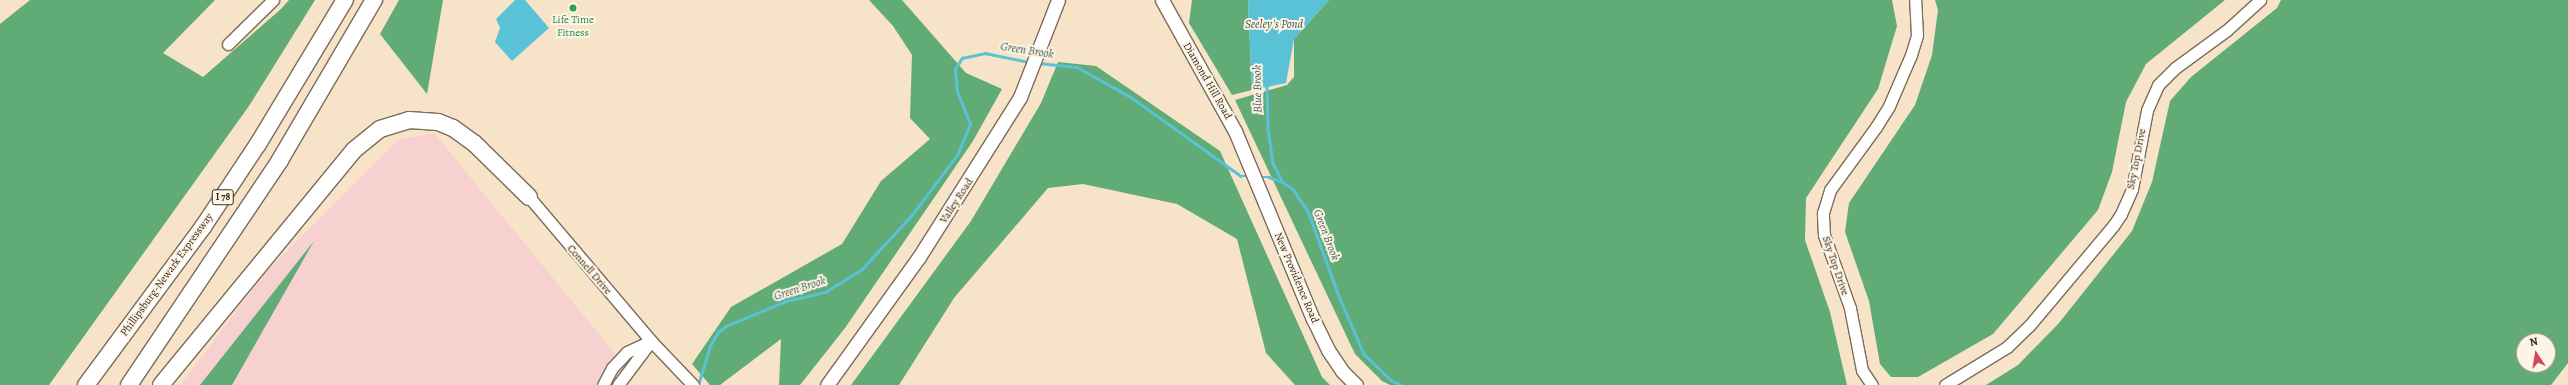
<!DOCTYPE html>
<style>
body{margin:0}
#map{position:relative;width:2568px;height:385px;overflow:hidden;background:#f6e3c8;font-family:Alegreya,serif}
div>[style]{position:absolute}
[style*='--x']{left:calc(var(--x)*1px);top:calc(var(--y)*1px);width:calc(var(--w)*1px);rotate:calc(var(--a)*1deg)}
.built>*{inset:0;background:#f7d0d0}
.forest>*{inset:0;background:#61ac76}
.water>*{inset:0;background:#5ac2d7}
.stream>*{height:2.5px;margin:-1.25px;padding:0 1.25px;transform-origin:1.25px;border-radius:1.25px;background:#5ac2d7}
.roads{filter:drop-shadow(1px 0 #7c6b5a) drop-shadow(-1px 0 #7c6b5a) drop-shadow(0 1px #7c6b5a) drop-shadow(0 -1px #7c6b5a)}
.minor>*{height:11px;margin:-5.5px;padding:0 5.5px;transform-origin:5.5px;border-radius:5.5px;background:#fff}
.major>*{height:13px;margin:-6.5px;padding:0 6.5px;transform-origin:6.5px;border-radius:6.5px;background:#fff}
.highway>*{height:16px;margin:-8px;padding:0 8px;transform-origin:8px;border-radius:8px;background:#fff}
.dots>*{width:11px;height:11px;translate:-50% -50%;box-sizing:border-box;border:2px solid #fcf5e5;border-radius:50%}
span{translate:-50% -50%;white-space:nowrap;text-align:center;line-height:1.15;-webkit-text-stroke:4px #fcf5e5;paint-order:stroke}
.shield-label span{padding:1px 3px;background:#fcf5e5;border:1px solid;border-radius:3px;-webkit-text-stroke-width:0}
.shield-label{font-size:10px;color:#3b2a1e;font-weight:700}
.leisure-label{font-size:11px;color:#27864d}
.street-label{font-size:11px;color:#3b2a1e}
.water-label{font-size:12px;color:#445856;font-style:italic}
.north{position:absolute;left:2516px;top:333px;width:40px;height:40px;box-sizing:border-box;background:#fcf5e5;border:1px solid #afa495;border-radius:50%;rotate:348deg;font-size:11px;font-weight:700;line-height:16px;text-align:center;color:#3b2a1e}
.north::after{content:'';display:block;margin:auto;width:14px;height:18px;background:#d1495b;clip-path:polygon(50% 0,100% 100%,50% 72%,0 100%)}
</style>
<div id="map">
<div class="built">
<div style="clip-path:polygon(434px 133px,616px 355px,599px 385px,180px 385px,267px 271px,398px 140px)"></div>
</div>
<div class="forest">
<div style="clip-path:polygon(30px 0,215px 0,163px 53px,203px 77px,281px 9px,289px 0,315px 0,249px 106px,49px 385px,0 385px,0 24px)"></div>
<div style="clip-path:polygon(399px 0,443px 0,427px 94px,380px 34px)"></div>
<div style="clip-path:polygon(869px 0,902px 0,966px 73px,1002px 89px,973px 141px,845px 328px,800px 385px,779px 385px,781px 339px,720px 385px,710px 385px,692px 364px,731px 307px,842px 244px,881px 181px,930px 139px,910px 118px,912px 55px,893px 26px)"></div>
<div style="clip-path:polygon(1192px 0,1248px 0,1252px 90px,1232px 95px,1189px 23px)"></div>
<div style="clip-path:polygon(1329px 0,1892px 0,1897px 26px,1878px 89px,1806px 198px,1805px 240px,1830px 312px,1847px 385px,1390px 385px,1382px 381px,1355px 354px,1235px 100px,1287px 85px,1294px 77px,1294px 39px)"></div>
<div style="clip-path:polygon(1935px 0,2225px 0,2146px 64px,2126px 102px,2112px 172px,2098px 210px,1993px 334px,1918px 377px,1891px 377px,1880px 364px,1869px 301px,1845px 232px,1849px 203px,1915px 105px,1932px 55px,1938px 10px)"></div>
<div style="clip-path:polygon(evenodd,2281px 0,2568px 0,2568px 363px,2551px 385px,1986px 385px,2018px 365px,2059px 323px,2132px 231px,2152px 182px,2170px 101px,2191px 77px,2277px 8px,2281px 0,2524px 341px,2548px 341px,2548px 365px,2524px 365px,2524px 341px)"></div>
<div style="clip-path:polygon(1058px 62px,1096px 66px,1220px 151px,1322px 377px,1330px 385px,1295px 385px,1266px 353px,1237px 239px,1177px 204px,1083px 184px,1048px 188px,954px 298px,899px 385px,851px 385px,971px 221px,1041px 103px)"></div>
<div style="clip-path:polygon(314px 241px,232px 385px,200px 385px)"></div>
</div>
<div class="water">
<div style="clip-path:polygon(515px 0,525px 0,549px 28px,512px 61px,495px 42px,500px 28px,496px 19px)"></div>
<div style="clip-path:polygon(1248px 0,1329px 0,1294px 39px,1286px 83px,1252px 90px)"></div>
</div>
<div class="stream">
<div style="--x:1038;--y:63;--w:39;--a:6"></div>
<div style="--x:1077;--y:67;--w:62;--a:29.1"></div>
<div style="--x:1131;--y:97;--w:135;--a:35.7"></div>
<div style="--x:1241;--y:176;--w:9;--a:0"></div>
<div style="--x:1267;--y:84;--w:44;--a:88.7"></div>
<div style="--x:1268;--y:128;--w:35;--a:82"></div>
<div style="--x:1273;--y:163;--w:20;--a:63"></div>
<div style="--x:1259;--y:177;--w:10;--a:0"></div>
<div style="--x:1269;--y:177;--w:15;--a:20"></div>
<div style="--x:1283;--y:182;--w:12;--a:35"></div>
<div style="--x:1293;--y:189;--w:27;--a:56"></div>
<div style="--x:1308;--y:211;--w:90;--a:70"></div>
<div style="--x:1339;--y:296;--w:63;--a:66.7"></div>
<div style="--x:1364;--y:354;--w:37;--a:44"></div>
<div style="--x:1391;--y:380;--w:11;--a:27"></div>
<div style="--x:698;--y:385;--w:41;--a:-72.9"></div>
<div style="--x:710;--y:346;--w:16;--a:-60"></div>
<div style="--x:718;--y:332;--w:10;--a:-37"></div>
<div style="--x:726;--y:326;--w:65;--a:-22.6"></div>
<div style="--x:786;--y:301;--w:40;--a:-13"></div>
<div style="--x:825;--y:292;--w:42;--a:-31.4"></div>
<div style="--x:861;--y:270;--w:74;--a:-47.2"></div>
<div style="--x:911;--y:216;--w:76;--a:-53"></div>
<div style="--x:957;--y:155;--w:34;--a:-67"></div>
<div style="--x:970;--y:124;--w:35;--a:-112"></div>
<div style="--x:957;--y:92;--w:23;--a:-95"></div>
<div style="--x:955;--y:69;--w:13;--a:-58"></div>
<div style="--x:962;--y:58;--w:24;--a:-12"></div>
<div style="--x:985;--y:53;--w:45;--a:11.6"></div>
</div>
<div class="roads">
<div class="minor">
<div style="--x:228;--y:44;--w:63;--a:-44.4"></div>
<div style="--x:529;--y:197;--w:189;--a:49.7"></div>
<div style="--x:651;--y:341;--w:61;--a:46.3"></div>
<div style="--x:603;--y:385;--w:19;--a:-62"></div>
<div style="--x:612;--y:368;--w:22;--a:-47"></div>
<div style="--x:627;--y:352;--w:26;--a:-25"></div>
<div style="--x:618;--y:385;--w:55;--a:-53.1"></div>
<div style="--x:1872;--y:385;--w:18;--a:-124"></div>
<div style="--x:1862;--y:370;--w:63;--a:-101"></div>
<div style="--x:1850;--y:308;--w:77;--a:-109.6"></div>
<div style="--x:1824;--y:235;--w:22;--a:-93"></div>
<div style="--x:1823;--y:213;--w:24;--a:-73"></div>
<div style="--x:1830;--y:190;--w:78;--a:-53.9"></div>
<div style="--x:1876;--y:127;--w:25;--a:-58"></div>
<div style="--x:1889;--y:106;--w:56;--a:-66.7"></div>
<div style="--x:1911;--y:55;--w:21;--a:-73"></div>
<div style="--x:1917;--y:35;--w:35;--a:-93"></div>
<div style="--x:1945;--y:385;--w:73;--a:-31.5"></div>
<div style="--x:2007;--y:347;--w:30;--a:-44"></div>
<div style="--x:2029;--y:326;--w:131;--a:-50"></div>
<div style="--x:2113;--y:226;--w:14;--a:-56"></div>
<div style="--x:2121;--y:214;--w:27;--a:-66"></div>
<div style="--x:2132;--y:189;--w:80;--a:-79.2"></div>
<div style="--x:2147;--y:110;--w:27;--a:-66"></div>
<div style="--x:2158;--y:85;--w:24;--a:-45"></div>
<div style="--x:2175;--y:68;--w:64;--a:-36.2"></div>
<div style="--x:2227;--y:30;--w:45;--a:-42.3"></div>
</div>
<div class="major">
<div style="--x:1162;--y:0;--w:150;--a:60.9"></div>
<div style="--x:1235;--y:131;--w:204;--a:67.5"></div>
<div style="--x:1313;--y:319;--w:34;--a:64"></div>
<div style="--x:1328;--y:350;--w:25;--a:56"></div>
<div style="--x:1342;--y:371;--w:20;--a:45"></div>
<div style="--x:827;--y:385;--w:158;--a:-54.3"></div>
<div style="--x:919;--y:257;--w:189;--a:-57.7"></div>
<div style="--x:1020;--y:97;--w:104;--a:-68.6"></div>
</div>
<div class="highway">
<div style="--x:86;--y:385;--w:197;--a:-53.5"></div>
<div style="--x:203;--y:227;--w:100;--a:-56.5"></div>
<div style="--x:258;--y:144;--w:168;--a:-58.9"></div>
<div style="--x:129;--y:385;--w:271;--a:-56.1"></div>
<div style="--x:280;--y:160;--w:186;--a:-59.6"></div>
<div style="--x:161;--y:385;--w:304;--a:-50.6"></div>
<div style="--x:354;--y:150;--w:33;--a:-39"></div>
<div style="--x:380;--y:129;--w:30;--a:-17"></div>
<div style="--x:409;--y:120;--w:29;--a:4"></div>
<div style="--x:438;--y:122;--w:16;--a:22"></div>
<div style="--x:453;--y:128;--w:26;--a:36"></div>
<div style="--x:474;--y:143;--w:77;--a:44.5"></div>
</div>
</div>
<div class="dots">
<div style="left:573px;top:8px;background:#2e9e5b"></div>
</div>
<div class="shield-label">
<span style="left:223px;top:197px">I 78</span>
</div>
<div class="leisure-label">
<span style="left:573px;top:27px">Life Time<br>Fitness</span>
</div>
<div class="street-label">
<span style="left:1207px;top:81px;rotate:60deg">Diamond Hill Road</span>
<span style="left:2137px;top:159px;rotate:-79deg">Sky Top Drive</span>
<span style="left:957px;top:201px;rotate:-57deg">Valley Road</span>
<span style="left:1835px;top:266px;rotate:71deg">Sky Top Drive</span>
<span style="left:589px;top:270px;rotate:49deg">Connell Drive</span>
<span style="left:167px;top:275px;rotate:-54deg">Phillipsburg-Newark Expressway</span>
<span style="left:1296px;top:278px;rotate:67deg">New Providence Road</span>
</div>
<div class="water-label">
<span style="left:1274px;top:25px">Seeley's Pond</span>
<span style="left:1027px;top:51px;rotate:9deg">Green Brook</span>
<span style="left:1258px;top:89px;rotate:-91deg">Blue Brook</span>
<span style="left:1326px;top:235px;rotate:69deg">Green Brook</span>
<span style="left:800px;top:289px;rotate:-18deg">Green Brook</span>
</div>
<div class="north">N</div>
</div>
